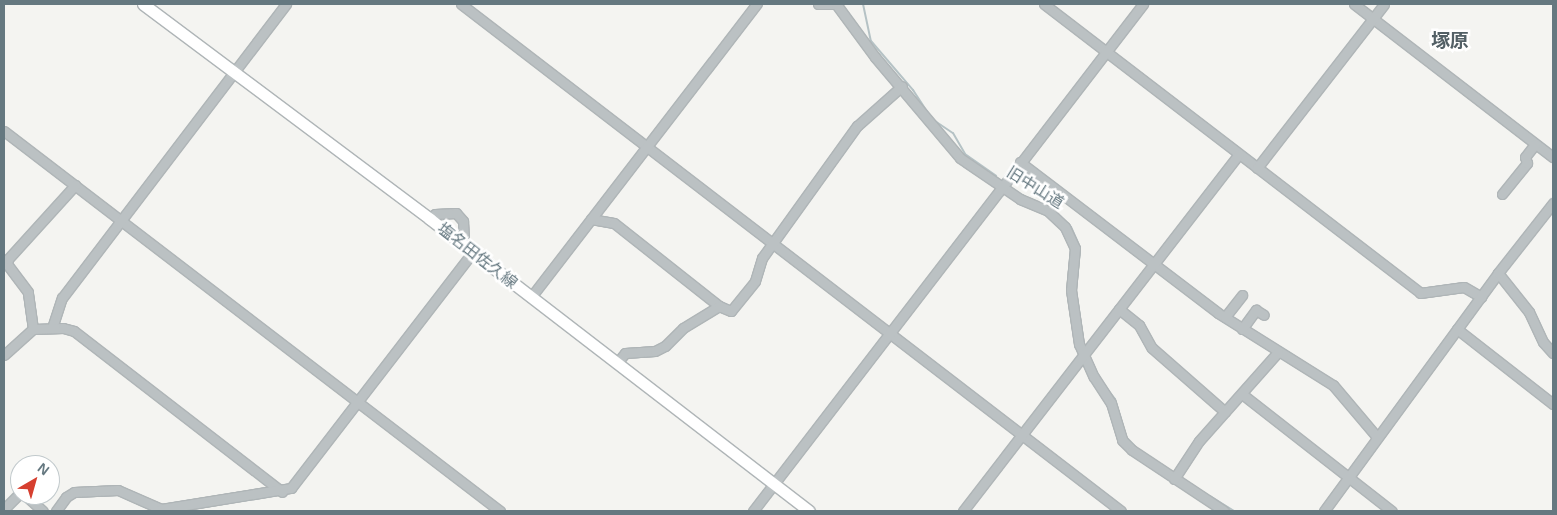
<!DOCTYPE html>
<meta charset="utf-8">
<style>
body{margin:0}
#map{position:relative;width:1557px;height:515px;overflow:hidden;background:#f4f4f1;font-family:Helvetica,"Noto Sans JP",sans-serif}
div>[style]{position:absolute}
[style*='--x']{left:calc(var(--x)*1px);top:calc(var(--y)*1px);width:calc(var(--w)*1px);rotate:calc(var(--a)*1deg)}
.stream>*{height:2px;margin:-1px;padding:0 1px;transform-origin:1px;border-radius:1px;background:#b5c2c5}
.roads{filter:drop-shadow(1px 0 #afb5b7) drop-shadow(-1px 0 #afb5b7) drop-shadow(0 1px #afb5b7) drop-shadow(0 -1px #afb5b7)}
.minor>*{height:9px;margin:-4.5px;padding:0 4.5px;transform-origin:4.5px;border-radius:4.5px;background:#bbc1c3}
.major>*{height:11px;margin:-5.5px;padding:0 5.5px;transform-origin:5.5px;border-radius:5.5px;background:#fff}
span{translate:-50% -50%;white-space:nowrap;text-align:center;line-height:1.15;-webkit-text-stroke:5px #fff;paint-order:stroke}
.street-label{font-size:16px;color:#657880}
.quarter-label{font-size:19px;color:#536066;font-weight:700}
.frame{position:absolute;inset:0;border:5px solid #657880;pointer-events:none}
.north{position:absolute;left:10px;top:455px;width:50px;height:50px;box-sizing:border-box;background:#fff;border:1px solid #c1c9cc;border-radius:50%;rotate:38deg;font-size:14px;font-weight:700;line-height:20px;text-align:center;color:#657880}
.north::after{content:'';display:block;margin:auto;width:18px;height:22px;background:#d63f2f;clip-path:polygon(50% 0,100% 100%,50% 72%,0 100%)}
</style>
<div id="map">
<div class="stream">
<div style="--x:863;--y:4;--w:38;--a:78"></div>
<div style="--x:871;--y:41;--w:65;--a:49.4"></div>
<div style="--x:913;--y:90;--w:27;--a:57"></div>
<div style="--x:932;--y:119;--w:25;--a:34"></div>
<div style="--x:953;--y:133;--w:24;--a:60"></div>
<div style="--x:965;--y:154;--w:38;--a:35"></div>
<div style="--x:1041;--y:203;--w:15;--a:28"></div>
<div style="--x:1054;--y:210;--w:24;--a:45"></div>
<div style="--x:1071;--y:227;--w:20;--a:66"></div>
<div style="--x:1079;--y:245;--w:29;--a:94"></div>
<div style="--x:1082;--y:337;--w:10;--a:73"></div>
<div style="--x:1104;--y:385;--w:18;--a:52"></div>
<div style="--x:1115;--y:399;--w:25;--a:74"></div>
<div style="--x:1210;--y:496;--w:28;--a:32"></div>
</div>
<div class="roads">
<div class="minor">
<div style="--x:461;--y:4;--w:832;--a:37.53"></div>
<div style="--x:818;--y:4;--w:18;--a:0"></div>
<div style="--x:836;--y:4;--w:66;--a:53.7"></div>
<div style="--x:875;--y:57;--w:132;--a:49.9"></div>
<div style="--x:960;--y:158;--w:73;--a:34.3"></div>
<div style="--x:1020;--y:199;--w:30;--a:23"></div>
<div style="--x:1048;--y:211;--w:23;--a:43"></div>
<div style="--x:1065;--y:227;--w:23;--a:65"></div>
<div style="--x:1075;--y:248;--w:42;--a:95.4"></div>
<div style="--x:1071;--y:290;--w:55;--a:81.6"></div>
<div style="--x:1079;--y:344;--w:36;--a:66"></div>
<div style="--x:1094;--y:377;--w:31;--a:57"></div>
<div style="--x:1111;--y:403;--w:39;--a:73"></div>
<div style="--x:1122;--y:440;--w:14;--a:45"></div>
<div style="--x:1132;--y:450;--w:110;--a:33.5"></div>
<div style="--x:1044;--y:4;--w:474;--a:37.5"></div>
<div style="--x:1420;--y:293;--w:44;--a:-7.8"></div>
<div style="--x:1464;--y:287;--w:20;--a:30"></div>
<div style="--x:1354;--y:4;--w:251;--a:37.6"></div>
<div style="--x:4;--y:131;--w:625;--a:37.46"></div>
<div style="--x:1020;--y:162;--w:249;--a:37.3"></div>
<div style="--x:1218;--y:313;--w:136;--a:32.1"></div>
<div style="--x:1333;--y:385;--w:68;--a:49.8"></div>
<div style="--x:1257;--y:168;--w:207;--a:-52.2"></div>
<div style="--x:1502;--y:194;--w:40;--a:-51"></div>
<div style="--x:1527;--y:163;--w:6;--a:-108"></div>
<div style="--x:1525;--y:157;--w:16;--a:-52"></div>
<div style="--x:430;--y:219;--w:7;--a:-45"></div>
<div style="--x:435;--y:214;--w:21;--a:-3"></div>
<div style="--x:456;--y:213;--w:11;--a:49"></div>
<div style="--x:463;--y:221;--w:17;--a:87"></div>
<div style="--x:464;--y:238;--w:6;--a:121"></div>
<div style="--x:591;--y:219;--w:23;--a:10"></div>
<div style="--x:614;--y:223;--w:134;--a:38.3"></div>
<div style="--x:1498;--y:273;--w:50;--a:51.5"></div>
<div style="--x:1529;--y:312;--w:33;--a:65"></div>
<div style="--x:1543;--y:342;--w:15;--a:48"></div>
<div style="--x:531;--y:297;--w:370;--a:-52.4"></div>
<div style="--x:1119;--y:309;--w:26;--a:39"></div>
<div style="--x:1139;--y:325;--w:26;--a:61"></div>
<div style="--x:1152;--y:348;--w:97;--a:41.2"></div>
<div style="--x:1225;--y:317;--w:28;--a:-52"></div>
<div style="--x:52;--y:328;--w:32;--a:-72"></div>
<div style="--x:62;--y:298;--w:370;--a:-52.7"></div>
<div style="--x:33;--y:329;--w:37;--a:-98"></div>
<div style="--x:28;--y:292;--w:35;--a:-127"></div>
<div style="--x:7;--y:264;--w:5;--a:-79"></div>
<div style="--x:8;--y:259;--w:100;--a:-47.8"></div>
<div style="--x:1242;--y:329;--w:24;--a:-54"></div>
<div style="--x:1256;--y:310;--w:9;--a:32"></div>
<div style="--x:1457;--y:329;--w:122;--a:38"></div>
<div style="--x:4;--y:355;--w:39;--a:-42"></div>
<div style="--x:33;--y:329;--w:30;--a:-2"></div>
<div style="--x:63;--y:328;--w:11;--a:15"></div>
<div style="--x:74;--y:331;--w:263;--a:37.7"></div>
<div style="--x:617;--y:363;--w:13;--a:-51"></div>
<div style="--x:625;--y:353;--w:30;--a:-4"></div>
<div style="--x:655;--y:351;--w:11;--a:-27"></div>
<div style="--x:665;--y:346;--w:25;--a:-45"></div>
<div style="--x:683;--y:328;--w:42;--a:-31.4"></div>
<div style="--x:719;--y:306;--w:13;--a:23"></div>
<div style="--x:731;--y:311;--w:38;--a:-51"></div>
<div style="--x:755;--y:281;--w:24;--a:-73"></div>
<div style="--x:762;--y:258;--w:163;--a:-54.3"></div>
<div style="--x:857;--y:126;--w:60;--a:-41.6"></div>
<div style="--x:1242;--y:394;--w:190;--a:38"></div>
<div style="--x:1174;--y:479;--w:45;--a:-56.7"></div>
<div style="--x:1199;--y:441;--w:119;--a:-48.4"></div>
<div style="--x:25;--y:495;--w:24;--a:42"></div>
<div style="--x:4;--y:509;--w:23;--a:-45"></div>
<div style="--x:56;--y:511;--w:17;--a:-54"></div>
<div style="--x:66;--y:497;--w:9;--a:-32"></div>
<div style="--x:74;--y:492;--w:44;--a:-2.6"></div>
<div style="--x:118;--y:490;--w:47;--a:23.8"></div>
<div style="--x:161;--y:509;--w:132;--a:-9.2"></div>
<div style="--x:291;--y:488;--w:298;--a:-52.4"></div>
<div style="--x:753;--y:511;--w:640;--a:-52.43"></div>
<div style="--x:963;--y:511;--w:451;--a:-52.3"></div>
<div style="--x:1324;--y:511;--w:295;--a:-53.8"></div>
<div style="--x:1498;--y:273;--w:89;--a:-51.8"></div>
</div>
<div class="major">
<div style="--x:143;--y:4;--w:359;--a:36.8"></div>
<div style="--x:430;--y:219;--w:478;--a:37.6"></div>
</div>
</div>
<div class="street-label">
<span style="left:1035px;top:188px;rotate:32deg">旧中山道</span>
<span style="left:477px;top:256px;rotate:38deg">塩名田佐久線</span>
</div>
<div class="quarter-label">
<span style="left:1450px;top:41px">塚原</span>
</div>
<div class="frame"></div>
<div class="north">N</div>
</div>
